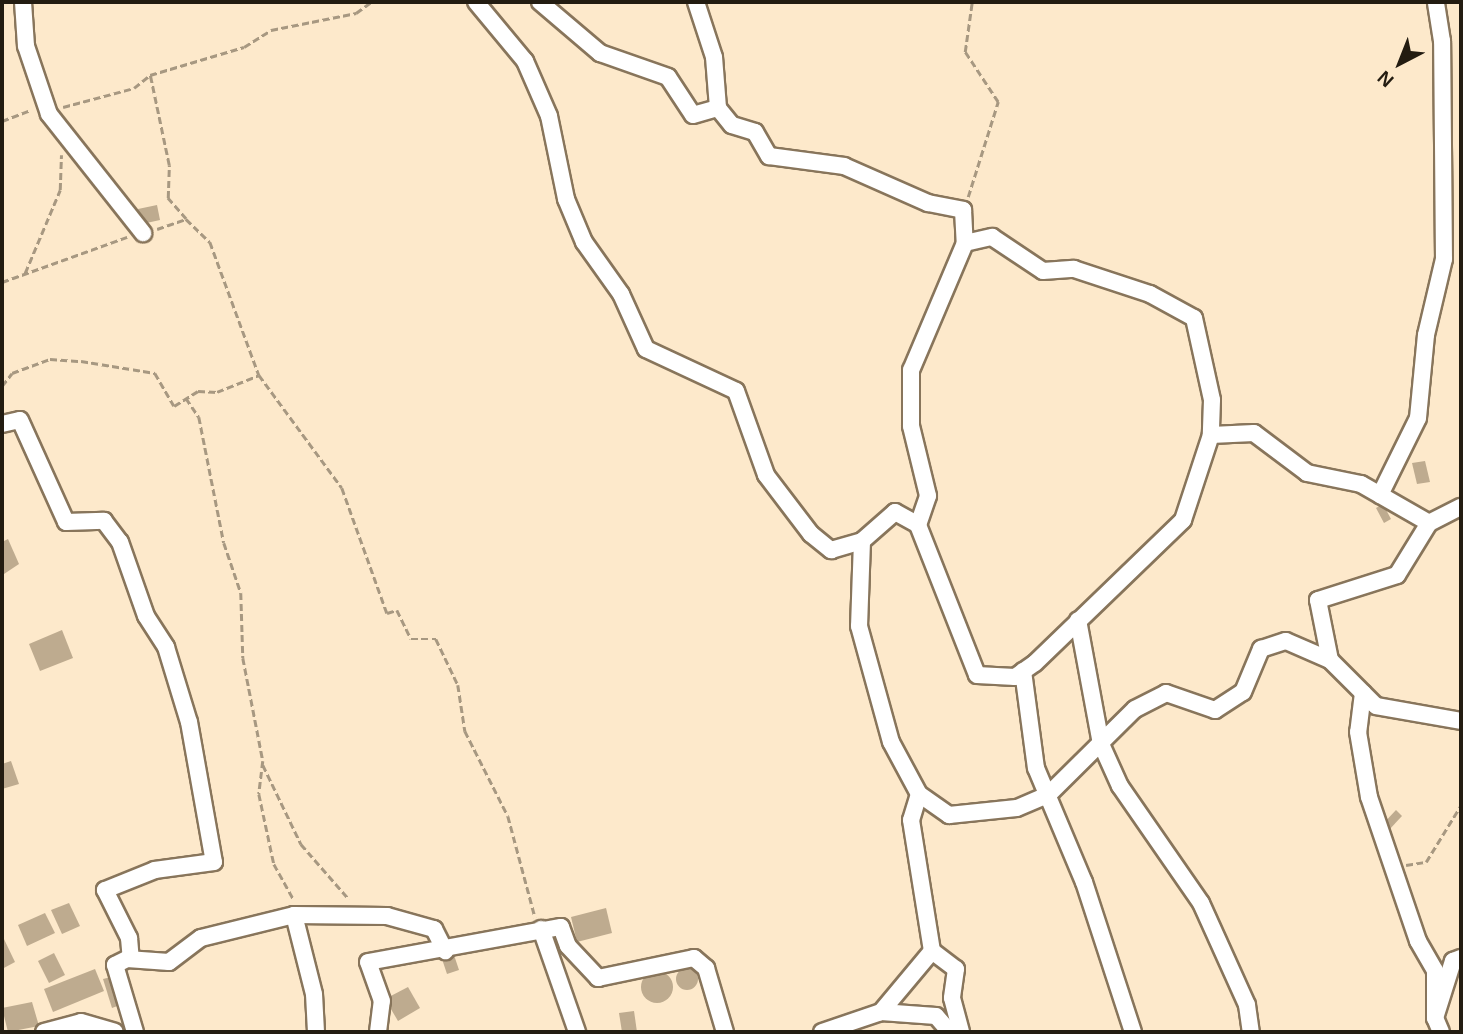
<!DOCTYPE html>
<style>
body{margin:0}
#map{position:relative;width:1463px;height:1034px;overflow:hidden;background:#fde9cb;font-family:Arial,sans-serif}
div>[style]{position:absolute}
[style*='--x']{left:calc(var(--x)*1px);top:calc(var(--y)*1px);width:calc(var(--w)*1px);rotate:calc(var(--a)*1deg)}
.building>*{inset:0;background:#beab8f}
.round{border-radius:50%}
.path>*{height:2.5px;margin-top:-1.25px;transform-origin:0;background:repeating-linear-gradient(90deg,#a79881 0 7px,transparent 0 10.5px)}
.roads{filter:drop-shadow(2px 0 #88755b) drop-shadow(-2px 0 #88755b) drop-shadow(0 2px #88755b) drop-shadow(0 -2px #88755b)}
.minor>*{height:16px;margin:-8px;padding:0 8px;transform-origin:8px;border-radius:8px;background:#fff}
span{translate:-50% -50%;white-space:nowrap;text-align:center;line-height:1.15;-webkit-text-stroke:6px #fde9cb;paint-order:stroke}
.frame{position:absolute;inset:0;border:4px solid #231c11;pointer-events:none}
.north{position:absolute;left:1365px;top:28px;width:70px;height:70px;-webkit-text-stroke:5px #fde9cb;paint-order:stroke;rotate:222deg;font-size:19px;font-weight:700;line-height:28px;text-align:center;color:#231c11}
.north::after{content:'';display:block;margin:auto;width:24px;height:32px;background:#231c11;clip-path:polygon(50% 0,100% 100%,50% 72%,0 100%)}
</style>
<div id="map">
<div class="building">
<div style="clip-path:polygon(157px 205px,160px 220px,142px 224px,138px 209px)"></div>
<div style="clip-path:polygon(1425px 461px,1430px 482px,1417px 484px,1412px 463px)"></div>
<div style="clip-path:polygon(1383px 504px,1391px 519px,1384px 523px,1376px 508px)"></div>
<div style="clip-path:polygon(8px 539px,19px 564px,4px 574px,2px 542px)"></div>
<div style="clip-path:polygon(62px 630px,73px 658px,40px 671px,29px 644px)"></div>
<div style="clip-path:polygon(11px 761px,19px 784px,2px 789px,2px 764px)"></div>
<div style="clip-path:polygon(1396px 810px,1402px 816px,1388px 831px,1382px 825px)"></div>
<div style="clip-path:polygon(69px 903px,80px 926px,62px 934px,51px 910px)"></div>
<div style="clip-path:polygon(606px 908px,612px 933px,577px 942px,571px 917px)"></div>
<div style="clip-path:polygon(45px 913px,55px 933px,27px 946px,18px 925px)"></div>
<div style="clip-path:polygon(2px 935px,15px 962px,2px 969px)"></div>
<div style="clip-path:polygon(54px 953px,65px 975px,49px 983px,38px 961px)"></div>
<div style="clip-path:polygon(454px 955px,459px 970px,447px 974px,442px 959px)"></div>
<div class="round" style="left:676px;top:968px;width:22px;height:22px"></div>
<div style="clip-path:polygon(95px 969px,104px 991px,53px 1012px,44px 989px)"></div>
<div class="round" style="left:641px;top:971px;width:32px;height:32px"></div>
<div style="clip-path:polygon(111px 977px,120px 1005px,112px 1008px,103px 979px)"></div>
<div style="clip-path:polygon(408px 987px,420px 1008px,398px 1021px,385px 999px)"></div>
<div style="clip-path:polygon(32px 1002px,39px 1026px,8px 1032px,2px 1008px)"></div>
<div style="clip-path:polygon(634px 1011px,637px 1032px,622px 1032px,619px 1013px)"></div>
</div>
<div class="path">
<div style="--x:63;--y:107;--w:73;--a:-15"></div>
<div style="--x:134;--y:88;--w:21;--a:-39"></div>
<div style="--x:2;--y:121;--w:31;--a:-21"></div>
<div style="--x:968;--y:197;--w:100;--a:-72.5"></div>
<div style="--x:998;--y:102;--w:60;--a:-123.4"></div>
<div style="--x:965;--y:52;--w:50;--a:-82"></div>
<div style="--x:186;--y:219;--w:28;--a:-131"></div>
<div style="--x:168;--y:198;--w:33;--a:-88"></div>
<div style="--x:169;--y:165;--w:92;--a:-101.9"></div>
<div style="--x:150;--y:75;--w:98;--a:-16.6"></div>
<div style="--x:244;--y:47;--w:32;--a:-32"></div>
<div style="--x:271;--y:30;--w:87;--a:-11.3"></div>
<div style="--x:356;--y:13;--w:19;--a:-36"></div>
<div style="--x:157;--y:229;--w:31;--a:-19"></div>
<div style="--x:186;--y:219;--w:33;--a:44"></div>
<div style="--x:210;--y:242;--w:142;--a:69.8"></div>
<div style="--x:25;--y:273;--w:90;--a:-67.1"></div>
<div style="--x:60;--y:190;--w:35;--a:-88"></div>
<div style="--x:2;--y:282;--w:133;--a:-19.8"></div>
<div style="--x:2;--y:386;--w:16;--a:-52"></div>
<div style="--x:12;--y:373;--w:40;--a:-20.2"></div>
<div style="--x:50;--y:359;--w:31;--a:4"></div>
<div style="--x:81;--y:361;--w:75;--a:9.2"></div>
<div style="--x:155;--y:373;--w:38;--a:60"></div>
<div style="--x:174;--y:406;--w:28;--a:-32"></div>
<div style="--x:198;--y:391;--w:19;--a:3"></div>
<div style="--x:217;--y:392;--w:45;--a:-22"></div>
<div style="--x:259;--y:375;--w:140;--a:53.7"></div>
<div style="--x:342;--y:488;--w:133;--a:70.2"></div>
<div style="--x:387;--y:613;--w:10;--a:-17"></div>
<div style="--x:397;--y:610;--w:32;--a:64"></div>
<div style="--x:411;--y:639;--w:25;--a:0"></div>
<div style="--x:436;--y:639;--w:51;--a:64.4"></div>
<div style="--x:458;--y:685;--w:47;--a:81.3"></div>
<div style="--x:465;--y:731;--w:95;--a:63.2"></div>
<div style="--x:508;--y:816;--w:105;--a:75"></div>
<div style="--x:186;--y:398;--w:23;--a:56"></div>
<div style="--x:199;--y:417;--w:128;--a:78.8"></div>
<div style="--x:224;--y:543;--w:53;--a:71.2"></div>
<div style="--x:241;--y:593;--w:65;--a:88.2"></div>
<div style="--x:243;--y:658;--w:105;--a:79"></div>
<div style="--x:263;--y:761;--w:33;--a:97"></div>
<div style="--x:259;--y:794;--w:72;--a:77.9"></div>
<div style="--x:274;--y:864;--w:41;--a:60.9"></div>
<div style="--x:263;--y:765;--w:88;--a:64.3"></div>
<div style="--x:301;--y:844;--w:73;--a:48.9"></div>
<div style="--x:1406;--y:865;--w:20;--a:-9"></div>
<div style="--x:1426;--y:862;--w:67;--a:-58.4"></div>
</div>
<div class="roads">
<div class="minor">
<div style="--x:23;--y:2;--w:44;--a:86.1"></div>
<div style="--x:26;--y:46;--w:72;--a:71.3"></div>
<div style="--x:49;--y:114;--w:152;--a:51.7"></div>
<div style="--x:476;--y:2;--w:77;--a:50.3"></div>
<div style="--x:525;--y:61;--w:60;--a:66.4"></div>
<div style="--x:549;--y:116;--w:85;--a:78.4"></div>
<div style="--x:566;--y:199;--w:47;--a:67.3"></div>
<div style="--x:584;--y:242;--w:64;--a:54.6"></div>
<div style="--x:621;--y:294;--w:60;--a:65.6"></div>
<div style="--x:646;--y:349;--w:99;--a:25"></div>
<div style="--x:736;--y:391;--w:89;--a:70.3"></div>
<div style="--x:766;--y:475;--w:74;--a:52.7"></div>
<div style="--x:811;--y:534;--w:26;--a:39"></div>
<div style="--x:831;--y:550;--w:32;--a:-16"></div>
<div style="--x:862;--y:541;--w:44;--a:-41.3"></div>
<div style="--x:895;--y:512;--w:26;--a:29"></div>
<div style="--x:918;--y:525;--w:161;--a:68.5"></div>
<div style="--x:977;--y:675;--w:38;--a:3"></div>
<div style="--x:1015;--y:677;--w:24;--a:-35"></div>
<div style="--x:1035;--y:663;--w:206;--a:-44"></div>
<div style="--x:1183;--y:520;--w:89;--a:-71.8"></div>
<div style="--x:1211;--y:435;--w:43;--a:-2.7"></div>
<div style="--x:1254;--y:433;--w:66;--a:37"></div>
<div style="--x:1307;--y:473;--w:55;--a:11.5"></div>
<div style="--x:1361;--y:484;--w:78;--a:29.8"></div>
<div style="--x:1429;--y:523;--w:61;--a:121.6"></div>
<div style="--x:1397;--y:575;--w:83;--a:162.4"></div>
<div style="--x:1318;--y:600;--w:61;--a:78.7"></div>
<div style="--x:1330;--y:660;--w:65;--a:45"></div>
<div style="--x:1376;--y:706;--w:86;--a:10"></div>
<div style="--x:540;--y:2;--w:79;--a:40.4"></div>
<div style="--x:600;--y:53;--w:72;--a:19.4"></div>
<div style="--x:668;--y:77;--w:45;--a:56.7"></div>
<div style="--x:693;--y:115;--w:26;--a:-16"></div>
<div style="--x:718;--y:108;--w:22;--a:51"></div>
<div style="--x:732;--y:125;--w:24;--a:17"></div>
<div style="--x:755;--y:132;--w:28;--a:60"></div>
<div style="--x:769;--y:156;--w:76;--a:7.6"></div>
<div style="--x:844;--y:166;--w:92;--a:23.8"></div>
<div style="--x:928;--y:203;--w:36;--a:11"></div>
<div style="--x:963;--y:210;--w:33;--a:87"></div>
<div style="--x:965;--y:243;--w:138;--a:113"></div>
<div style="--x:911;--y:370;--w:56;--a:90"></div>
<div style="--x:911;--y:426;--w:72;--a:76.3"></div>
<div style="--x:928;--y:496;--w:31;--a:109"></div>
<div style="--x:696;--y:2;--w:58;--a:71.9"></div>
<div style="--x:714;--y:57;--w:51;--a:85.5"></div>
<div style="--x:965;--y:243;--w:28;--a:-13"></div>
<div style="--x:992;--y:237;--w:61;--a:33.7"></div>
<div style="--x:1043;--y:271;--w:31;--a:-4"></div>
<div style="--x:1074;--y:269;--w:80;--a:18.2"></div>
<div style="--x:1150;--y:294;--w:50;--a:28.6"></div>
<div style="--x:1194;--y:318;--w:84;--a:77.6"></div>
<div style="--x:1212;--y:400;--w:35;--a:92"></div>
<div style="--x:2;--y:424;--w:18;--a:-13"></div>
<div style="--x:20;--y:420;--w:112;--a:65.7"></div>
<div style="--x:66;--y:522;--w:38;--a:-2"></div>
<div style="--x:104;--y:521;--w:26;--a:53"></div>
<div style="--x:120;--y:542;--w:78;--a:70.6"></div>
<div style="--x:146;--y:616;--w:37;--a:57"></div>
<div style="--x:166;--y:647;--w:78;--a:73"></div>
<div style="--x:189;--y:722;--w:142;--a:79.9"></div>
<div style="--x:214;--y:862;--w:60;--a:172.3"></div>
<div style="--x:155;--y:870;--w:54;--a:158.2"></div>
<div style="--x:105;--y:890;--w:54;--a:63.4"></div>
<div style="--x:129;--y:938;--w:21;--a:85"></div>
<div style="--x:1380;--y:495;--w:86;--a:-63.7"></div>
<div style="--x:1418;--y:418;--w:83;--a:-84.5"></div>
<div style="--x:1426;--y:335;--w:78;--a:-76.7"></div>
<div style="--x:1444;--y:259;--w:218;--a:-90.5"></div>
<div style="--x:1442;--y:41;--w:39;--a:-99"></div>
<div style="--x:1429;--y:523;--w:36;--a:-27"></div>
<div style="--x:862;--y:541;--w:85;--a:92"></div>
<div style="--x:859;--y:626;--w:120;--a:74.6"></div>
<div style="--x:891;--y:742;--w:59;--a:61.7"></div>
<div style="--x:919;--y:794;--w:37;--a:35"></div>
<div style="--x:949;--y:815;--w:68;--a:-5.9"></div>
<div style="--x:1017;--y:808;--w:34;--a:-23"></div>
<div style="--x:1048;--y:795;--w:122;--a:-44.7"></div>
<div style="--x:1135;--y:709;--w:35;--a:-27"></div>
<div style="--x:1166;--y:693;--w:52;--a:19.1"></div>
<div style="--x:1215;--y:710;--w:33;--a:-33"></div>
<div style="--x:1243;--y:692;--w:47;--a:-67.3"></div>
<div style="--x:1261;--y:649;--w:26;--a:-18"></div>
<div style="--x:1286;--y:641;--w:48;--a:23.4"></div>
<div style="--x:1078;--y:620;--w:126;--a:79.5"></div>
<div style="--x:1101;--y:744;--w:46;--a:65.7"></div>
<div style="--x:1120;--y:786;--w:142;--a:55.3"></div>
<div style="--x:1201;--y:903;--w:112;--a:65.7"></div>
<div style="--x:1247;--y:1005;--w:27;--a:82"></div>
<div style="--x:1023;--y:671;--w:98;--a:82.4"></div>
<div style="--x:1036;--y:768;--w:124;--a:67.2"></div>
<div style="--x:1084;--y:882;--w:158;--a:71.9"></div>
<div style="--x:1363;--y:693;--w:39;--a:97"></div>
<div style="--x:1358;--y:732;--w:66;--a:80.4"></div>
<div style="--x:1369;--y:797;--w:152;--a:71.2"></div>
<div style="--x:1418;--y:941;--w:34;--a:60"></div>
<div style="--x:1435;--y:971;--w:47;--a:90"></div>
<div style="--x:919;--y:794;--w:27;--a:107"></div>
<div style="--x:911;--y:820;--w:133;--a:80.9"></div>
<div style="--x:932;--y:951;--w:80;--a:129.9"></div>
<div style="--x:881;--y:1012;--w:55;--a:4.2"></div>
<div style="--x:936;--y:1016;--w:21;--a:49"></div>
<div style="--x:294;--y:915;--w:93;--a:0.6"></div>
<div style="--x:387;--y:916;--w:49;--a:15.5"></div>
<div style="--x:434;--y:929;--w:25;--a:63"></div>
<div style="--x:541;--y:929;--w:109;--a:70.7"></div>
<div style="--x:932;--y:951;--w:30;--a:37"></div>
<div style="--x:956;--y:969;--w:29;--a:98"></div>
<div style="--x:952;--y:998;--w:35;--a:75"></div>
<div style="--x:44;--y:1032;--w:38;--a:-15"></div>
<div style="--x:81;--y:1022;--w:35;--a:16"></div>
<div style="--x:135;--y:1032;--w:70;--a:-106.6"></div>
<div style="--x:115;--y:965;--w:13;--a:-27"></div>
<div style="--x:127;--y:959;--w:42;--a:4.1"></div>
<div style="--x:169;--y:962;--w:40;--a:-37"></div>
<div style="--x:201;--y:938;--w:96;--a:-13.9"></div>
<div style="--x:294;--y:915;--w:81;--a:75.8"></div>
<div style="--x:314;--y:994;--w:38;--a:87"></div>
<div style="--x:378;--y:1032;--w:31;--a:-83"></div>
<div style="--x:382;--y:1001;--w:41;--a:-109.7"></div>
<div style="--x:368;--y:962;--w:196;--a:-10.3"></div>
<div style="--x:561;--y:927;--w:20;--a:70"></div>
<div style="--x:568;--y:946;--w:44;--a:46.8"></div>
<div style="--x:598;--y:978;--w:98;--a:-11.8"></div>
<div style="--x:694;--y:958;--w:16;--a:40"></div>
<div style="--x:706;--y:968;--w:67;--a:73.5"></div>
<div style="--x:822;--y:1032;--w:62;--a:-18.7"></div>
<div style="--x:1441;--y:1032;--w:15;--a:-113"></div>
<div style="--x:1435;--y:1018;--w:60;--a:-72.5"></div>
<div style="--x:1453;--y:961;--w:9;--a:-21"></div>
</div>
</div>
<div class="frame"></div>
<div class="north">N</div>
</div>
